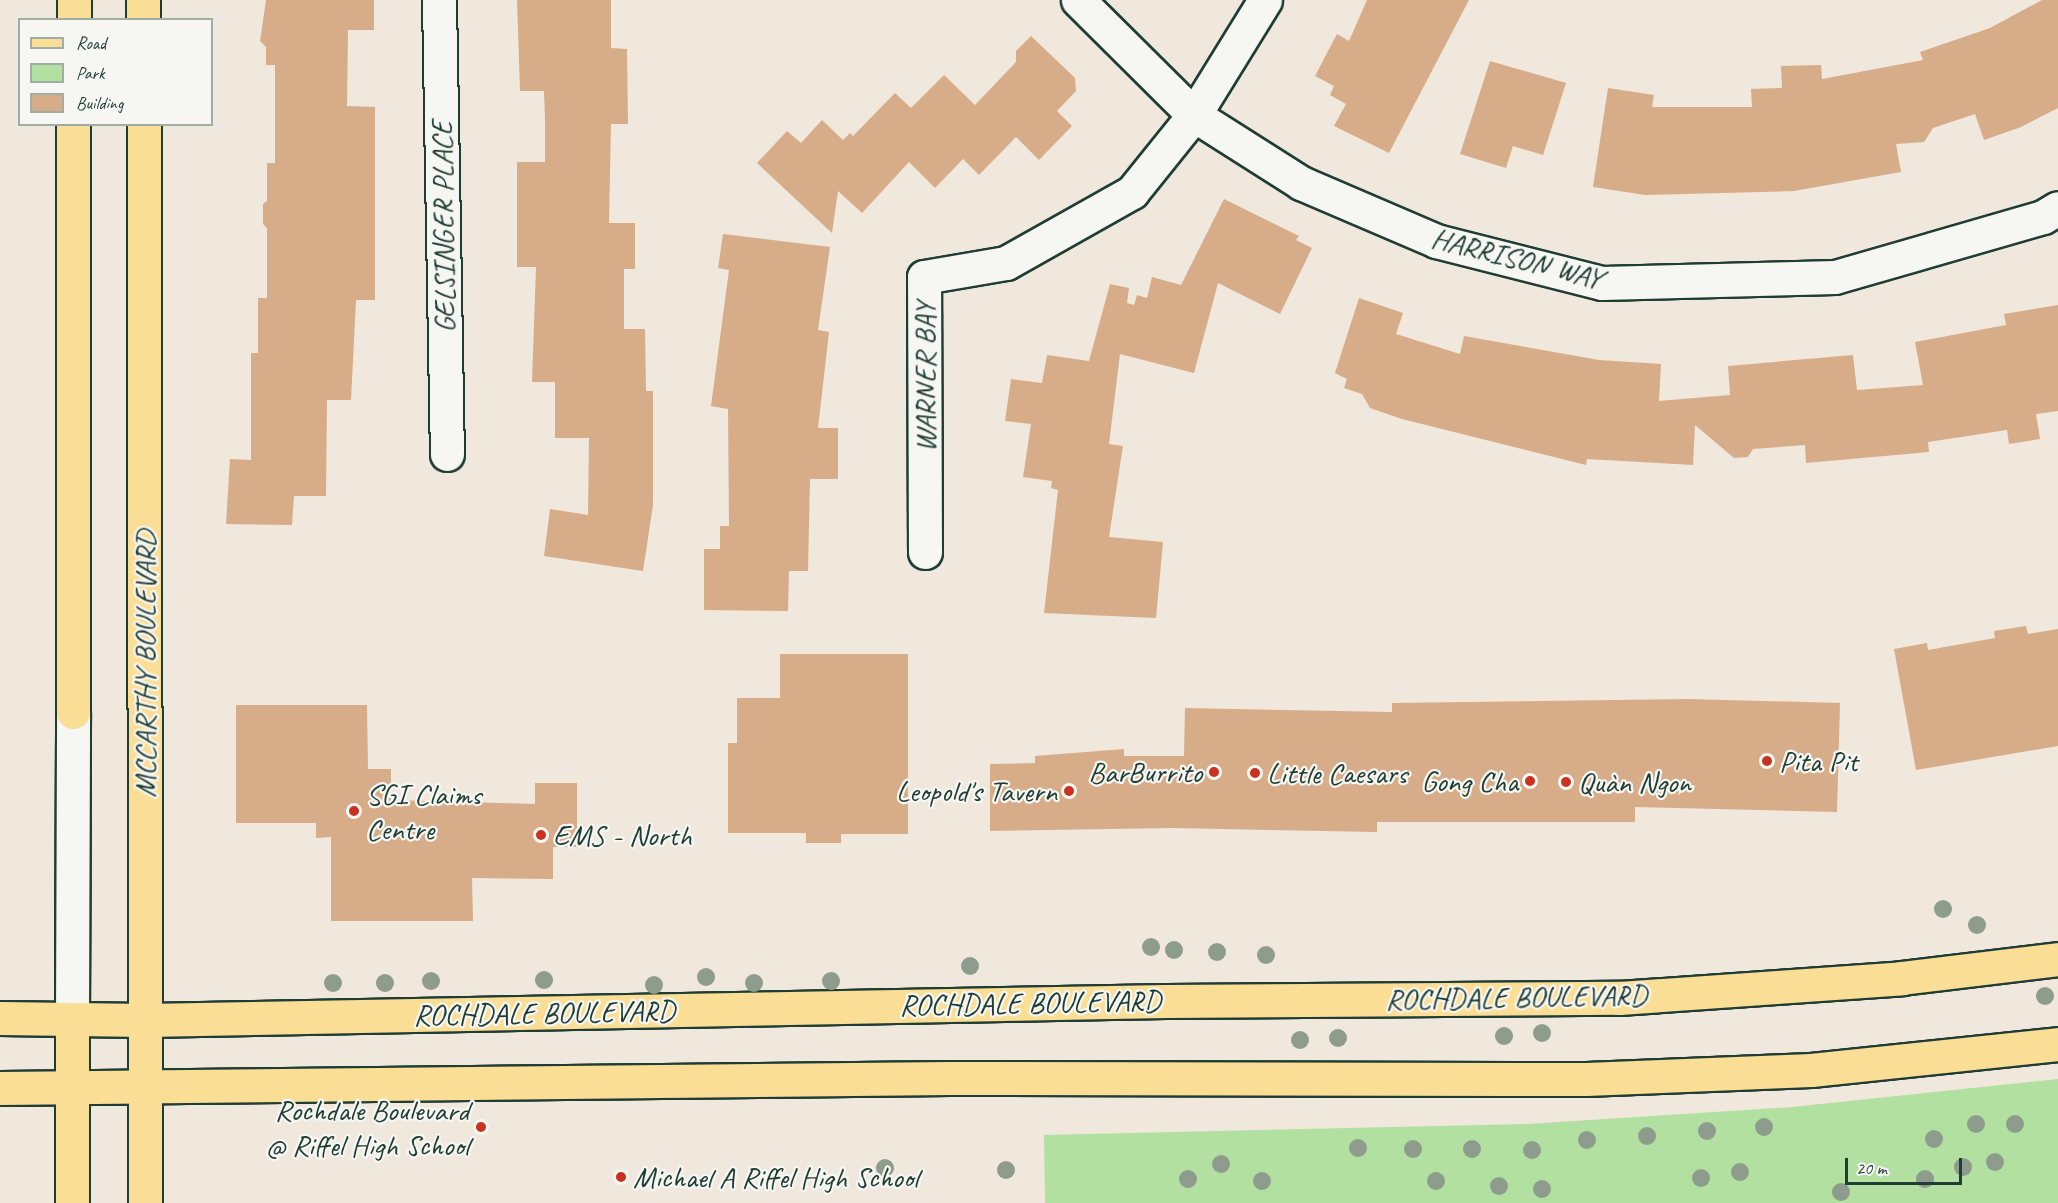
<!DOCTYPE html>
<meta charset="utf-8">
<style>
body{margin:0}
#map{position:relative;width:2058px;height:1203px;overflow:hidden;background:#f0e7dd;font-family:Caveat,sans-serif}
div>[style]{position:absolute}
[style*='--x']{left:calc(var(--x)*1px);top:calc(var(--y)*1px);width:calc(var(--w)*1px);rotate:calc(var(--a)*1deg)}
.green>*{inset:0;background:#b1e0a0}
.building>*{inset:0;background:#d7ac88}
.roads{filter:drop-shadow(2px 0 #1f3d34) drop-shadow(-2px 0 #1f3d34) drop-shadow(0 2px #1f3d34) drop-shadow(0 -2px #1f3d34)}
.minor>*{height:33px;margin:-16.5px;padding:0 16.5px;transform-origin:16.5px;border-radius:16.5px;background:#f6f6f2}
.major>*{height:33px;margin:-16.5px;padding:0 16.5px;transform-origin:16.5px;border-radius:16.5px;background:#fbde96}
.trees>*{width:18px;height:18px;margin:-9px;border-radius:50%;background:#8d9c8c}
.dots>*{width:16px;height:16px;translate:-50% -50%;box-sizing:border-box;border:3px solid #f6f6f2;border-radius:50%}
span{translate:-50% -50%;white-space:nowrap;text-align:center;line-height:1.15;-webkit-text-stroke:4.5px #f6f6f2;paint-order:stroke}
.street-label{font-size:30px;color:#1f3d34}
.poi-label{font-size:30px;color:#1f3d34}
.left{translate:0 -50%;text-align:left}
.right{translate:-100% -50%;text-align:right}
.legend{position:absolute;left:18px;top:18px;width:195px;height:108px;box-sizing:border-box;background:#f6f6f2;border:2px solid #a0aca6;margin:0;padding:8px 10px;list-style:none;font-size:18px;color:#1f3d34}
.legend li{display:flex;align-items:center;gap:12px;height:30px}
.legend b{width:30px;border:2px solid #a0aca6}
.scale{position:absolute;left:1845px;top:1158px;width:117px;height:27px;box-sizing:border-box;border:3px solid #1f3d34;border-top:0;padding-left:8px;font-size:18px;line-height:21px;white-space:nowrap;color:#1f3d34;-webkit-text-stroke:4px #f6f6f2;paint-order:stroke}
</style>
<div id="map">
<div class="green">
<div style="clip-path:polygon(2058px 1079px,2058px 1203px,1045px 1203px,1044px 1135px,1528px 1124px,1792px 1107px)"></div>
</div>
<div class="building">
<div style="clip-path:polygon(266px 0,374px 0,374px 30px,348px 30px,347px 106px,375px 107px,375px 300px,356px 300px,351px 400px,327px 400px,326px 496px,294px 496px,292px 525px,226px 524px,230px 459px,251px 460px,251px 353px,258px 353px,258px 298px,267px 298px,267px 228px,263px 224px,263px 204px,267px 201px,267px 163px,275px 163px,275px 65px,266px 65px,266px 47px,260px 41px)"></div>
<div style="clip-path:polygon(517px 0,611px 0,611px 48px,627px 49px,628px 124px,611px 124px,609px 223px,635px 223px,635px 269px,624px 269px,624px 329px,645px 329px,646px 391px,653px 391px,653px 505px,643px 571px,544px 556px,550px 509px,588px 515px,589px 438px,555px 438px,555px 382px,532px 382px,536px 267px,517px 267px,517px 162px,545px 162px,545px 118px,544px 91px,520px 91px)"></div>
<div style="clip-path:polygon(1367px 0,1469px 0,1389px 153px,1334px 126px,1346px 104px,1330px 95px,1334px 86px,1315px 76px,1337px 34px,1349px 41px)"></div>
<div style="clip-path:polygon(2042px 0,2058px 0,2058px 108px,2021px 127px,1984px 140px,1975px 114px,1933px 128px,1924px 142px,1896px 144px,1901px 172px,1794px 191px,1645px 195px,1593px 187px,1608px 88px,1654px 95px,1652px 107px,1752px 107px,1751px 89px,1782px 88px,1781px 66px,1821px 65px,1822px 79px,1923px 60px,1920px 52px,1990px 28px)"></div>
<div style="clip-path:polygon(1031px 36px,1075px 78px,1076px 91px,1057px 111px,1072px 126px,1039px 160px,1016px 137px,979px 175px,963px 159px,935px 188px,909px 162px,862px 213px,838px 191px,832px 233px,757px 163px,787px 131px,801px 143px,822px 120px,843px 140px,850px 133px,853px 136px,895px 93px,911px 108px,944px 75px,975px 105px,1016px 62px,1016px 51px)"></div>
<div style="clip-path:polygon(1490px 61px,1566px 83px,1543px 155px,1513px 146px,1506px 168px,1460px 154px)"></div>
<div style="clip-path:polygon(1224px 199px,1299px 236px,1296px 240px,1312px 248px,1280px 314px,1218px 283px,1194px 373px,1120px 354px,1109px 444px,1123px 446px,1109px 537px,1163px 542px,1156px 618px,1044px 613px,1058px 490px,1051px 488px,1052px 481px,1023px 477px,1031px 424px,1005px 421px,1011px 379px,1042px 383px,1047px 355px,1089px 361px,1110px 284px,1129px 288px,1127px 303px,1134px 305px,1137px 295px,1147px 298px,1152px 277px,1181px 285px)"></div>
<div style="clip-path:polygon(723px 234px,830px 247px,818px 330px,829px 332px,818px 428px,838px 428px,838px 479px,810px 479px,808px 571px,789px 571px,788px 611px,704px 610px,704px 549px,720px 549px,720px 526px,729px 526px,728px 409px,711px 406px,729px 270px,718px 268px)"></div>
<div style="clip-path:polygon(1359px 298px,1403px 313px,1396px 334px,1460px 354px,1464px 336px,1599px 360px,1661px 364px,1659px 401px,1730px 395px,1728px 366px,1853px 355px,1857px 390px,1923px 385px,1915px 342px,2006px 325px,2004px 314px,2058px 305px,2058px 411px,2036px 414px,2040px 439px,2009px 444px,2007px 430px,1928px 442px,1929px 452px,1806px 463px,1805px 445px,1753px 449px,1748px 457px,1734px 458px,1695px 425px,1693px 465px,1587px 459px,1586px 465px,1402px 419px,1370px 408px,1362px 394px,1344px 388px,1347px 379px,1335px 373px)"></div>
<div style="clip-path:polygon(2026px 626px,2028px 634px,2058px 629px,2058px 746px,1916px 770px,1894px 649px,1927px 643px,1928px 650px,1995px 638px,1994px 631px)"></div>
<div style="clip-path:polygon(780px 654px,908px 654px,908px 834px,841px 834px,841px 843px,806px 843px,806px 833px,728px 833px,728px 743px,737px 743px,737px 698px,780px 698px)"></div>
<div style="clip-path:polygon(1688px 699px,1840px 703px,1837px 812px,1635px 807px,1635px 822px,1377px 822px,1377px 832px,1172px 828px,990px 831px,990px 764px,1035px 763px,1035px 756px,1124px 749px,1124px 756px,1184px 756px,1185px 708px,1392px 712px,1392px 703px)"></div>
<div style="clip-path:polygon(236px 705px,367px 705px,368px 769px,391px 769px,391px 800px,535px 804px,535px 783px,577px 783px,577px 847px,553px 847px,553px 879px,472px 878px,473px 921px,331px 921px,331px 837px,316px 838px,316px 823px,236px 823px)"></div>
</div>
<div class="roads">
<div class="minor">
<div style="--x:439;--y:0;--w:454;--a:89"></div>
<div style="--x:1078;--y:0;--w:163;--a:44.8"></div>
<div style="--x:1194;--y:115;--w:127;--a:32.4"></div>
<div style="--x:1301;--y:183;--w:147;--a:23.2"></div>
<div style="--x:1436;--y:241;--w:171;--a:14.2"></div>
<div style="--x:1602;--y:283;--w:233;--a:-1.5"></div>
<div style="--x:1835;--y:277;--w:216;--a:-16.1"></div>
<div style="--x:2043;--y:217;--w:17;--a:-31"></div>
<div style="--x:925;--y:552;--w:275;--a:-90.2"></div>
<div style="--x:924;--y:277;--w:83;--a:-9.7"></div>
<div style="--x:1006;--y:263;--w:145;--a:-29.4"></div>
<div style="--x:1132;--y:192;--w:99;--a:-51.2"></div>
<div style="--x:1194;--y:115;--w:135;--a:-58.3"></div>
<div style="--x:72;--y:1019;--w:307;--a:-89.8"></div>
</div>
<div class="major">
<div style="--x:143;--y:0;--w:20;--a:90"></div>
<div style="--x:74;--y:20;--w:20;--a:-90"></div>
<div style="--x:144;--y:124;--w:1079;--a:89.95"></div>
<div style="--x:73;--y:712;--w:588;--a:-90"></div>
<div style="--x:0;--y:1018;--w:146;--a:0.8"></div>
<div style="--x:146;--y:1020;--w:1020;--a:-1.07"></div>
<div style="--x:1166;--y:1001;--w:453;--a:-0.4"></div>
<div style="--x:1619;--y:998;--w:284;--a:-4"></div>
<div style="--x:1902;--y:978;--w:157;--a:-6.9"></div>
<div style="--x:0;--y:1088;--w:950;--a:-0.6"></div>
<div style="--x:950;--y:1078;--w:636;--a:0.09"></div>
<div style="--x:1586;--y:1079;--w:225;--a:-2.3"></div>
<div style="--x:1811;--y:1070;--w:248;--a:-6"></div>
<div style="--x:72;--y:1203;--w:184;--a:-90"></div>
</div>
</div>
<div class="trees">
<div style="left:1943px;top:909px"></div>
<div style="left:1977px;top:925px"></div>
<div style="left:1151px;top:947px"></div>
<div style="left:1174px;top:950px"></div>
<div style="left:1217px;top:952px"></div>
<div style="left:1266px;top:955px"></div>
<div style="left:970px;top:966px"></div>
<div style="left:706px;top:977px"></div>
<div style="left:544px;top:980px"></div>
<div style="left:431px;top:981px"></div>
<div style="left:831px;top:981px"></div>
<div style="left:333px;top:983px"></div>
<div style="left:385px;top:983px"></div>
<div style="left:754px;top:983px"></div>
<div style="left:654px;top:985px"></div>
<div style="left:2045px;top:996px"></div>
<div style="left:1542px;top:1033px"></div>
<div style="left:1504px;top:1036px"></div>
<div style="left:1338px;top:1038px"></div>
<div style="left:1300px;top:1040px"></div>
<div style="left:1976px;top:1124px"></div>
<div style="left:2015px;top:1124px"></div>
<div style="left:1764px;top:1127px"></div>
<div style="left:1707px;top:1131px"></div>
<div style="left:1647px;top:1136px"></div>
<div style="left:1934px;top:1139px"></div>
<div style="left:1587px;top:1140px"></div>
<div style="left:1358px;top:1148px"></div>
<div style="left:1413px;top:1149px"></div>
<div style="left:1472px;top:1149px"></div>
<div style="left:1532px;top:1150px"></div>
<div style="left:1995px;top:1162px"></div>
<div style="left:1221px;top:1164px"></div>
<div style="left:1963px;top:1167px"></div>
<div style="left:885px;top:1168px"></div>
<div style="left:1006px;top:1170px"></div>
<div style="left:1740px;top:1172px"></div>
<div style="left:1701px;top:1178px"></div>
<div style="left:1188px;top:1179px"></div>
<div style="left:1925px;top:1179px"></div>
<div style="left:1262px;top:1181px"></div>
<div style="left:1436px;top:1181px"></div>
<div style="left:1499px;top:1186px"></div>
<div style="left:1542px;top:1189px"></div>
<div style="left:1841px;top:1192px"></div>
</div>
<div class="dots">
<div style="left:1767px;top:761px;background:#c8321e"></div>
<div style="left:1214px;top:772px;background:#c8321e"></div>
<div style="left:1255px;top:773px;background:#c8321e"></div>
<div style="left:1530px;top:781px;background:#c8321e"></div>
<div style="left:1566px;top:782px;background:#c8321e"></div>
<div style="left:1069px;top:791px;background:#c8321e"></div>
<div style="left:354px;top:811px;background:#c8321e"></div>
<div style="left:541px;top:835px;background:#c8321e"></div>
<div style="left:481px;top:1127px;background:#c8321e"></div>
<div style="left:621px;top:1177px;background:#c8321e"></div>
</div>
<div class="street-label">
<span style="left:443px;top:227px;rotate:-91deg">GELSINGER PLACE</span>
<span style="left:1517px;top:258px;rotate:14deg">HARRISON WAY</span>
<span style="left:925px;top:377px;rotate:-90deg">WARNER BAY</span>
<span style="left:145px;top:664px;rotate:-90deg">MCCARTHY BOULEVARD</span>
<span style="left:1516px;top:997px;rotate:-1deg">ROCHDALE BOULEVARD</span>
<span style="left:1030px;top:1003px;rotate:-1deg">ROCHDALE BOULEVARD</span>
<span style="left:544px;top:1013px;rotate:-1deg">ROCHDALE BOULEVARD</span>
</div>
<div class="poi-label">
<span class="left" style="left:1779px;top:761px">Pita Pit</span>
<span class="right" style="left:1202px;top:772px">BarBurrito</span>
<span class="left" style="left:1267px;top:773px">Little Caesars</span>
<span class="right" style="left:1518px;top:781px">Gong Cha</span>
<span class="left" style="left:1578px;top:782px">Quàn Ngon</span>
<span class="right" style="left:1057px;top:791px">Leopold's Tavern</span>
<span class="left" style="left:366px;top:811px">SGI Claims<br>Centre</span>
<span class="left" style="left:553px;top:835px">EMS - North</span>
<span class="right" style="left:469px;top:1127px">Rochdale Boulevard<br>@ Riffel High School</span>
<span class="left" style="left:633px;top:1177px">Michael A Riffel High School</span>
</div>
<ul class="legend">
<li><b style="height:8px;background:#fbde96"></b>Road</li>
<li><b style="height:16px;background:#b1e0a0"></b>Park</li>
<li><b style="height:16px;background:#d7ac88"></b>Building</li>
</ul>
<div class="scale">20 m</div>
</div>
